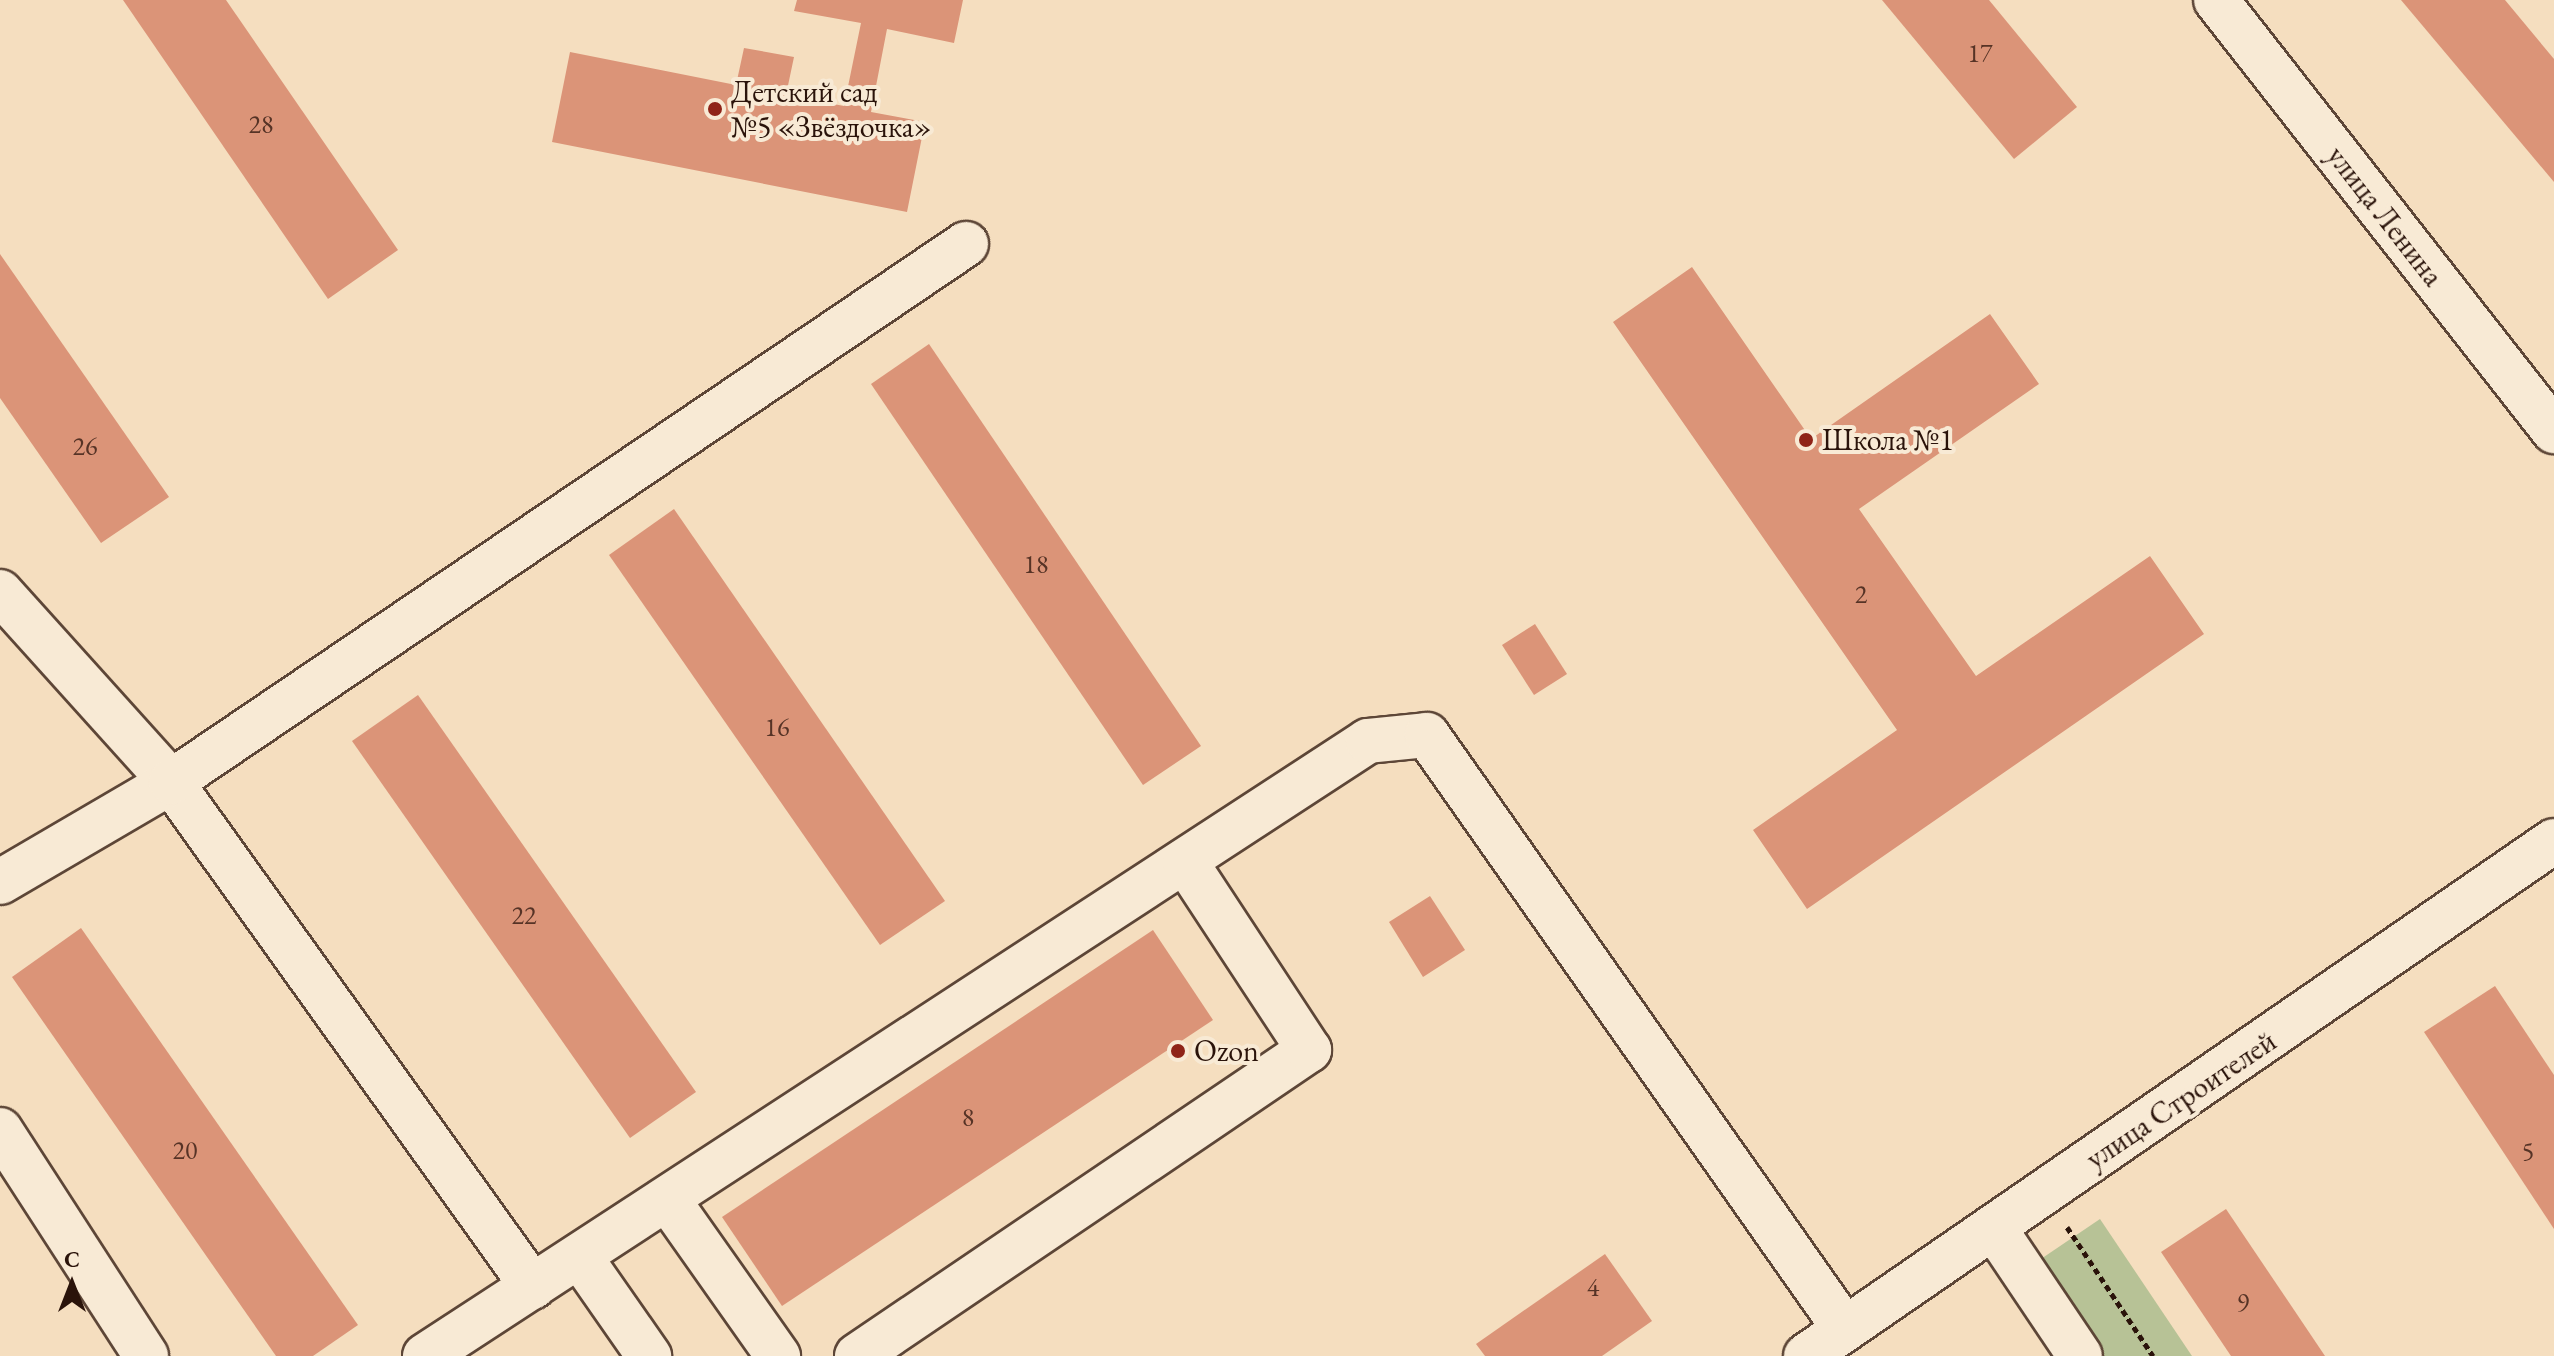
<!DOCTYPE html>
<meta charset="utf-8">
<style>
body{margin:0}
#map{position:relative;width:2554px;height:1356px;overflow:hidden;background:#f5debf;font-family:"EB Garamond",serif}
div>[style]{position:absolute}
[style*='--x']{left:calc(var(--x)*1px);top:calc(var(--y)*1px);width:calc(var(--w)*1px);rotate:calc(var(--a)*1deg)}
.green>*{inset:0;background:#b7c296}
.building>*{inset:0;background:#db9478}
.path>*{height:5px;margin-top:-2.5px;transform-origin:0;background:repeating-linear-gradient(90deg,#2a130a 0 6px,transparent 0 10px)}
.roads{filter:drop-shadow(2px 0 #5d4637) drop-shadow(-2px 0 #5d4637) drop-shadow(0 2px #5d4637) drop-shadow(0 -2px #5d4637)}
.minor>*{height:44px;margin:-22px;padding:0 22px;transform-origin:22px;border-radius:22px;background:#f8ead5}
.dots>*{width:22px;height:22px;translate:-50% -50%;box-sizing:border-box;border:4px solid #f8ead5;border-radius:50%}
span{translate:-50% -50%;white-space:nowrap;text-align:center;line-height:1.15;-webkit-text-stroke:8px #f8ead5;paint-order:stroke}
.number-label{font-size:26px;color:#563326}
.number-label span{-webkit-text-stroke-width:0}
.poi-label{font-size:30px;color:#2a130a}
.left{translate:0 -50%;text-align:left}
.street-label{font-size:30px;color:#2a130a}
.north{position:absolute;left:32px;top:1244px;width:80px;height:80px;-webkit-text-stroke:6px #f8ead5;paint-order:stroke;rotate:0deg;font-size:22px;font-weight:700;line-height:32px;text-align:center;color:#2a130a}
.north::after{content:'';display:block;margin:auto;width:28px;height:36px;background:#2a130a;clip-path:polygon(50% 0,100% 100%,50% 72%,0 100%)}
</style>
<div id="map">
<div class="green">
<div style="clip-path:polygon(2100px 1219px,2192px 1356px,2097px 1356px,2035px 1263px)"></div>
</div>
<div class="building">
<div style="clip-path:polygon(123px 0,226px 0,398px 250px,328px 299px)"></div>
<div style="clip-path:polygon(797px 0,963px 0,954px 43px,887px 29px,871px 112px,925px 122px,907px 212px,552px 142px,570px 52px,736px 85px,744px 48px,794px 57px,786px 95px,844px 106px,861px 23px,794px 11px)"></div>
<div style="clip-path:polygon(1882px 0,1989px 0,2077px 107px,2014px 159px)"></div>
<div style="clip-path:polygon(2401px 0,2505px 0,2554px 59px,2554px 182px)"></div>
<div style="clip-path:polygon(0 254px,169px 497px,101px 543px,0 398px)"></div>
<div style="clip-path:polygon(1692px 267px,1811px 439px,1990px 314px,2039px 384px,1859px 509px,1976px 676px,2150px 556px,2204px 634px,1807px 909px,1753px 830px,1897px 730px,1613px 322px)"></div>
<div style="clip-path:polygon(929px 344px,1201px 746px,1143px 785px,871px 384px)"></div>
<div style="clip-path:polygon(674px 509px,945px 901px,880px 945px,609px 555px)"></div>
<div style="clip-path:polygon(1535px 624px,1567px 674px,1534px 695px,1502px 645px)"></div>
<div style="clip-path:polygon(418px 695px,696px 1092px,630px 1138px,352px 741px)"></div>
<div style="clip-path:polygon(1430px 896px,1465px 950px,1423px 977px,1389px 922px)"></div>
<div style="clip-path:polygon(81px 928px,358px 1325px,313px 1356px,276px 1356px,12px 977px)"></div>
<div style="clip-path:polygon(1153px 930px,1213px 1020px,782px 1306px,722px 1217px)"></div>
<div style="clip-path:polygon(2495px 986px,2554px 1075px,2554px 1229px,2424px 1032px)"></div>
<div style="clip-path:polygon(2226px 1209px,2325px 1356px,2231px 1356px,2161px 1252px)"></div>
<div style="clip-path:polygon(1605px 1254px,1652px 1321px,1602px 1356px,1485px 1356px,1476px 1344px)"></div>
</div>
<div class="path">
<div style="--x:2067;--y:1227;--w:155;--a:56.3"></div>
</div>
<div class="roads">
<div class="minor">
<div style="--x:2216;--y:0;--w:548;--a:51.9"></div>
<div style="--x:0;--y:592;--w:256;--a:48"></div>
<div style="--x:171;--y:782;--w:621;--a:54.37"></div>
<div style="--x:0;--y:882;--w:198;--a:-30.3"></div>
<div style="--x:171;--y:782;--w:960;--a:-34.09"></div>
<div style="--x:0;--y:1130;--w:269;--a:57.1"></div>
<div style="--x:668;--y:1200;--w:191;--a:54.8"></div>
<div style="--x:1994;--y:1228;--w:154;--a:56.1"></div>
<div style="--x:580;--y:1257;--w:121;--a:55.1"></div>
<div style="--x:425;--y:1356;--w:1126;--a:-33.11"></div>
<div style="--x:1368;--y:741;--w:59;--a:-5.8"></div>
<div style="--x:1427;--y:735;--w:726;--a:54.87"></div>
<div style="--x:857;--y:1356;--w:546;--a:-34.1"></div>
<div style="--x:1309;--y:1050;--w:226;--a:-123.3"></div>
<div style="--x:1806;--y:1356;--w:908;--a:-34.55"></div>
</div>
</div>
<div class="dots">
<div style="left:715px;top:109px;background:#8f2418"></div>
<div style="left:1806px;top:440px;background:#8f2418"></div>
<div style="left:1178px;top:1051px;background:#8f2418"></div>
</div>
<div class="number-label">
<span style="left:1980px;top:54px">17</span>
<span style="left:261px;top:125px">28</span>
<span style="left:85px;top:447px">26</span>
<span style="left:1036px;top:565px">18</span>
<span style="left:1861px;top:595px">2</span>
<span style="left:777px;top:728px">16</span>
<span style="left:524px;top:916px">22</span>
<span style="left:968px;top:1118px">8</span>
<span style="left:185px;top:1151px">20</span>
<span style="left:2528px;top:1152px">5</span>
<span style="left:1593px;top:1288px">4</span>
<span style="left:2243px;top:1304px">9</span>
</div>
<div class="poi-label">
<span class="left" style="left:731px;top:109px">Детский сад<br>№5 «Звёздочка»</span>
<span class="left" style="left:1822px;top:440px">Школа №1</span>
<span class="left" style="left:1194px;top:1051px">Ozon</span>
</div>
<div class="street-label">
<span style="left:2385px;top:216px;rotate:52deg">улица Ленина</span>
<span style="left:2181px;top:1100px;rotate:-34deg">улица Строителей</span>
</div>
<div class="north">С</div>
</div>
